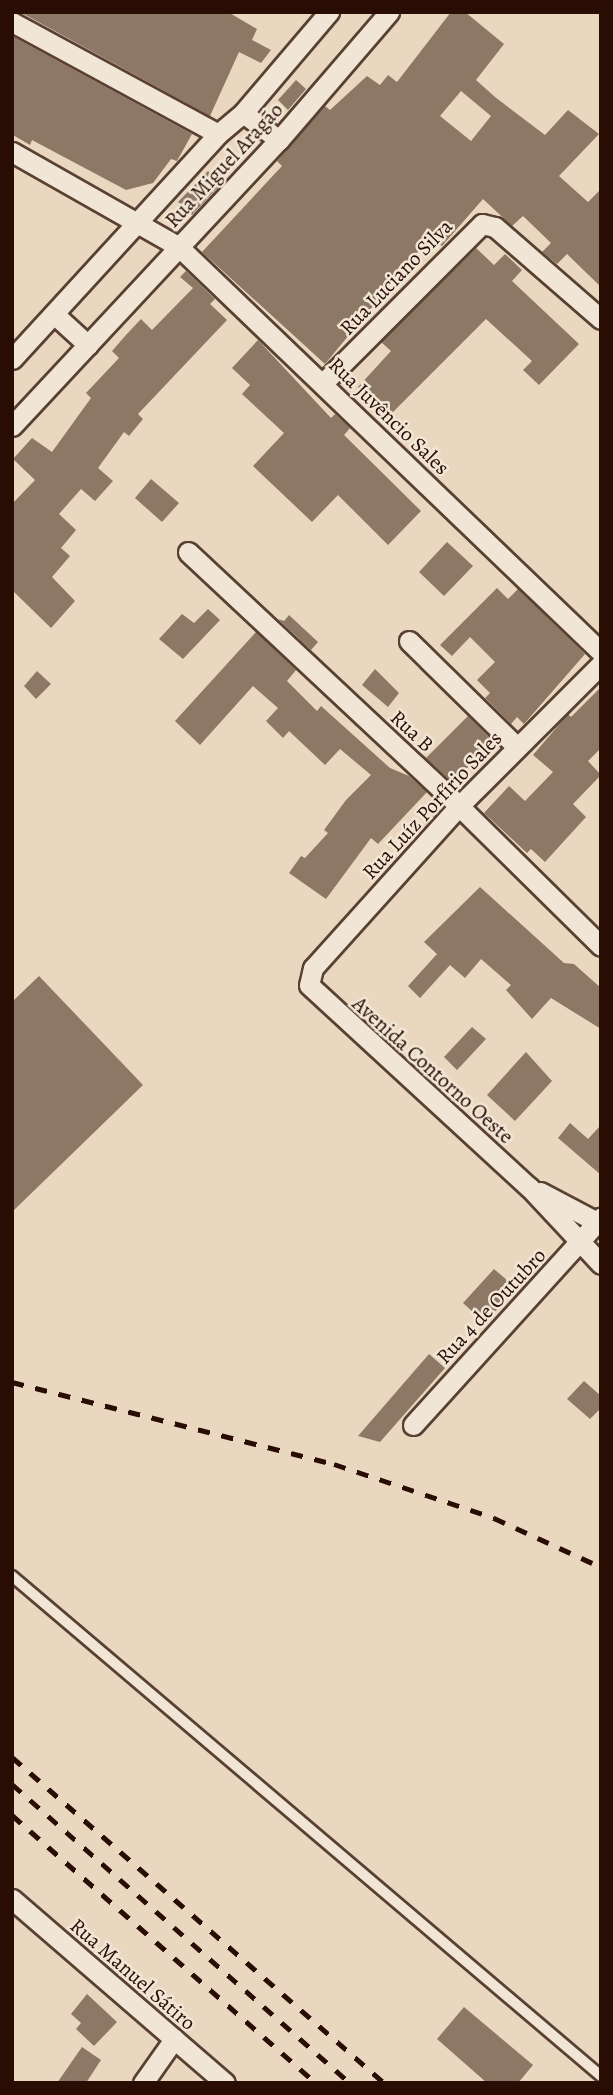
<!DOCTYPE html>
<meta charset="utf-8">
<style>
body{margin:0}
#map{position:relative;width:613px;height:2095px;overflow:hidden;background:#e9d8bf;font-family:Alegreya,serif}
div>[style]{position:absolute}
[style*='--x']{left:calc(var(--x)*1px);top:calc(var(--y)*1px);width:calc(var(--w)*1px);rotate:calc(var(--a)*1deg)}
.building>*{inset:0;background:#8d7765}
.roads{filter:drop-shadow(2px 0 #594033) drop-shadow(-2px 0 #594033) drop-shadow(0 2px #594033) drop-shadow(0 -2px #594033)}
.lane>*{height:10px;margin:-5px;padding:0 5px;transform-origin:5px;border-radius:5px;background:#f1e6d5}
.street>*{height:19px;margin:-9.5px;padding:0 9.5px;transform-origin:9.5px;border-radius:9.5px;background:#f1e6d5}
.rail>*{height:5px;margin-top:-2.5px;transform-origin:0;background:repeating-linear-gradient(90deg,#290d04 0 12px,transparent 0 24px)}
span{translate:-50% -50%;white-space:nowrap;text-align:center;line-height:1.15;-webkit-text-stroke:5px #f1e6d5;paint-order:stroke}
.street-label{font-size:21px;color:#290d04}
.frame{position:absolute;inset:0;border:14px solid #290d04;pointer-events:none}
</style>
<div id="map">
<div class="building">
<div style="clip-path:polygon(20px 12px,228px 12px,257px 29px,252px 40px,271px 50px,261px 63px,239px 52px,210px 116px)"></div>
<div style="clip-path:polygon(evenodd,451px 12px,465px 12px,504px 44px,476px 80px,495px 97px,545px 135px,568px 110px,599px 134px,559px 176px,588px 202px,601px 189px,601px 287px,567px 254px,557px 264px,542px 252px,551px 243px,523px 216px,512px 226px,483px 199px,442px 246px,430px 237px,325px 364px,202px 252px,282px 166px,277px 161px,325px 106px,330px 110px,367px 76px,380px 85px,388px 75px,397px 82px,451px 12px,461px 91px,491px 116px,471px 141px,440px 116px,461px 91px)"></div>
<div style="clip-path:polygon(12px 36px,192px 134px,177px 161px,171px 159px,153px 183px,126px 190px,32px 140px,30px 145px,13px 135px)"></div>
<div style="clip-path:polygon(296px 80px,306px 89px,288px 110px,278px 100px)"></div>
<div style="clip-path:polygon(208px 171px,221px 184px,192px 215px,178px 202px)"></div>
<div style="clip-path:polygon(476px 248px,494px 265px,505px 254px,522px 270px,512px 281px,579px 344px,539px 385px,523px 370px,532px 361px,486px 319px,388px 417px,358px 387px,391px 351px,381px 342px)"></div>
<div style="clip-path:polygon(186px 271px,215px 299px,210px 304px,227px 320px,138px 414px,143px 419px,129px 436px,124px 432px,98px 468px,113px 481px,95px 501px,81px 489px,59px 514px,76px 530px,61px 548px,70px 556px,52px 577px,75px 601px,51px 628px,12px 590px,12px 504px,35px 480px,13px 459px,32px 438px,52px 452px,91px 398px,86px 393px,119px 358px,112px 351px,126px 335px,141px 319px,152px 330px,193px 288px,180px 277px)"></div>
<div style="clip-path:polygon(258px 340px,331px 418px,335px 414px,350px 428px,344px 435px,421px 511px,388px 545px,338px 495px,312px 522px,253px 466px,284px 433px,242px 394px,250px 385px,232px 368px)"></div>
<div style="clip-path:polygon(151px 479px,179px 503px,162px 522px,135px 498px)"></div>
<div style="clip-path:polygon(447px 542px,473px 566px,444px 596px,419px 572px)"></div>
<div style="clip-path:polygon(497px 588px,508px 599px,518px 589px,585px 654px,524px 724px,517px 717px,511px 724px,485px 698px,490px 693px,477px 680px,495px 662px,470px 637px,452px 656px,440px 645px)"></div>
<div style="clip-path:polygon(208px 609px,220px 620px,183px 659px,159px 639px,182px 614px,194px 623px)"></div>
<div style="clip-path:polygon(289px 615px,318px 642px,311px 650px,278px 619px,284px 621px)"></div>
<div style="clip-path:polygon(256px 632px,296px 670px,287px 681px,317px 711px,321px 706px,390px 768px,409px 776px,427px 792px,378px 844px,371px 838px,326px 899px,289px 873px,301px 856px,305px 858px,328px 833px,324px 830px,346px 800px,371px 775px,340px 749px,325px 765px,289px 731px,283px 738px,266px 721px,278px 708px,253px 686px,200px 745px,175px 721px)"></div>
<div style="clip-path:polygon(375px 669px,399px 693px,388px 707px,362px 685px)"></div>
<div style="clip-path:polygon(37px 671px,51px 684px,36px 699px,24px 686px)"></div>
<div style="clip-path:polygon(601px 687px,601px 748px,588px 761px,601px 775px,573px 804px,586px 817px,545px 862px,531px 849px,527px 853px,484px 813px,509px 786px,525px 801px,553px 772px,533px 755px,568px 714px,571px 717px)"></div>
<div style="clip-path:polygon(468px 716px,493px 741px,453px 783px,426px 758px)"></div>
<div style="clip-path:polygon(480px 887px,564px 963px,574px 964px,601px 988px,601px 1029px,551px 998px,532px 1019px,506px 990px,511px 985px,481px 959px,465px 978px,450px 965px,420px 998px,408px 986px,437px 954px,424px 942px)"></div>
<div style="clip-path:polygon(39px 976px,143px 1085px,12px 1212px,12px 1002px)"></div>
<div style="clip-path:polygon(472px 1027px,486px 1039px,457px 1070px,444px 1057px)"></div>
<div style="clip-path:polygon(526px 1052px,552px 1081px,515px 1121px,487px 1095px)"></div>
<div style="clip-path:polygon(570px 1123px,588px 1139px,601px 1125px,601px 1175px,558px 1138px)"></div>
<div style="clip-path:polygon(494px 1269px,516px 1288px,485px 1323px,463px 1303px)"></div>
<div style="clip-path:polygon(429px 1354px,445px 1368px,380px 1442px,358px 1436px)"></div>
<div style="clip-path:polygon(584px 1381px,601px 1396px,601px 1408px,590px 1419px,567px 1399px)"></div>
<div style="clip-path:polygon(87px 1994px,117px 2022px,94px 2046px,76px 2029px,81px 2023px,71px 2014px)"></div>
<div style="clip-path:polygon(464px 2007px,533px 2065px,518px 2083px,487px 2083px,437px 2039px)"></div>
<div style="clip-path:polygon(82px 2047px,101px 2060px,86px 2083px,57px 2083px)"></div>
</div>
<div class="roads">
<div class="lane">
<div style="--x:12;--y:1576;--w:773;--a:40.33"></div>
</div>
<div class="street">
<div style="--x:12;--y:22;--w:234;--a:28.5"></div>
<div style="--x:243;--y:113;--w:45;--a:36.9"></div>
<div style="--x:12;--y:152;--w:192;--a:29.6"></div>
<div style="--x:179;--y:247;--w:585;--a:43.82"></div>
<div style="--x:54;--y:314;--w:46;--a:42.4"></div>
<div style="--x:12;--y:359;--w:305;--a:-47.5"></div>
<div style="--x:218;--y:134;--w:33;--a:-40"></div>
<div style="--x:243;--y:113;--w:133;--a:-49.6"></div>
<div style="--x:323;--y:383;--w:225;--a:-45"></div>
<div style="--x:482;--y:224;--w:13;--a:13"></div>
<div style="--x:495;--y:227;--w:140;--a:41"></div>
<div style="--x:12;--y:426;--w:391;--a:-47"></div>
<div style="--x:279;--y:140;--w:169;--a:-49.3"></div>
<div style="--x:188;--y:552;--w:371;--a:43.1"></div>
<div style="--x:459;--y:806;--w:199;--a:44.6"></div>
<div style="--x:409;--y:641;--w:151;--a:44.5"></div>
<div style="--x:601;--y:664;--w:201;--a:135"></div>
<div style="--x:459;--y:806;--w:218;--a:132"></div>
<div style="--x:313;--y:968;--w:17;--a:103"></div>
<div style="--x:309;--y:985;--w:299;--a:42.6"></div>
<div style="--x:529;--y:1187;--w:105;--a:46.9"></div>
<div style="--x:540;--y:1192;--w:69;--a:27.7"></div>
<div style="--x:413;--y:1425;--w:280;--a:-47.8"></div>
<div style="--x:12;--y:1899;--w:281;--a:40.8"></div>
<div style="--x:143;--y:2083;--w:54;--a:-54.8"></div>
</div>
</div>
<div class="rail">
<div style="--x:12;--y:1382;--w:332;--a:14.3"></div>
<div style="--x:334;--y:1464;--w:169;--a:18.6"></div>
<div style="--x:494;--y:1518;--w:118;--a:24.6"></div>
<div style="--x:12;--y:1757;--w:495;--a:41.2"></div>
<div style="--x:12;--y:1784;--w:451;--a:41.5"></div>
<div style="--x:12;--y:1815;--w:405;--a:41.4"></div>
</div>
<div class="street-label">
<span style="left:224px;top:165px;rotate:-47deg">Rua Miguel Aragão</span>
<span style="left:396px;top:277px;rotate:-46deg">Rua Luciano Silva</span>
<span style="left:389px;top:416px;rotate:44deg">Rua Juvêncio Sales</span>
<span style="left:412px;top:731px;rotate:43deg">Rua B</span>
<span style="left:432px;top:805px;rotate:-47deg">Rua Luíz Porfírio Sales</span>
<span style="left:433px;top:1070px;rotate:42deg">Avenida Contorno Oeste</span>
<span style="left:491px;top:1306px;rotate:-47deg">Rua 4 de Outubro</span>
<span style="left:133px;top:1974px;rotate:41deg">Rua Manuel Sátiro</span>
</div>
<div class="frame"></div>
</div>
